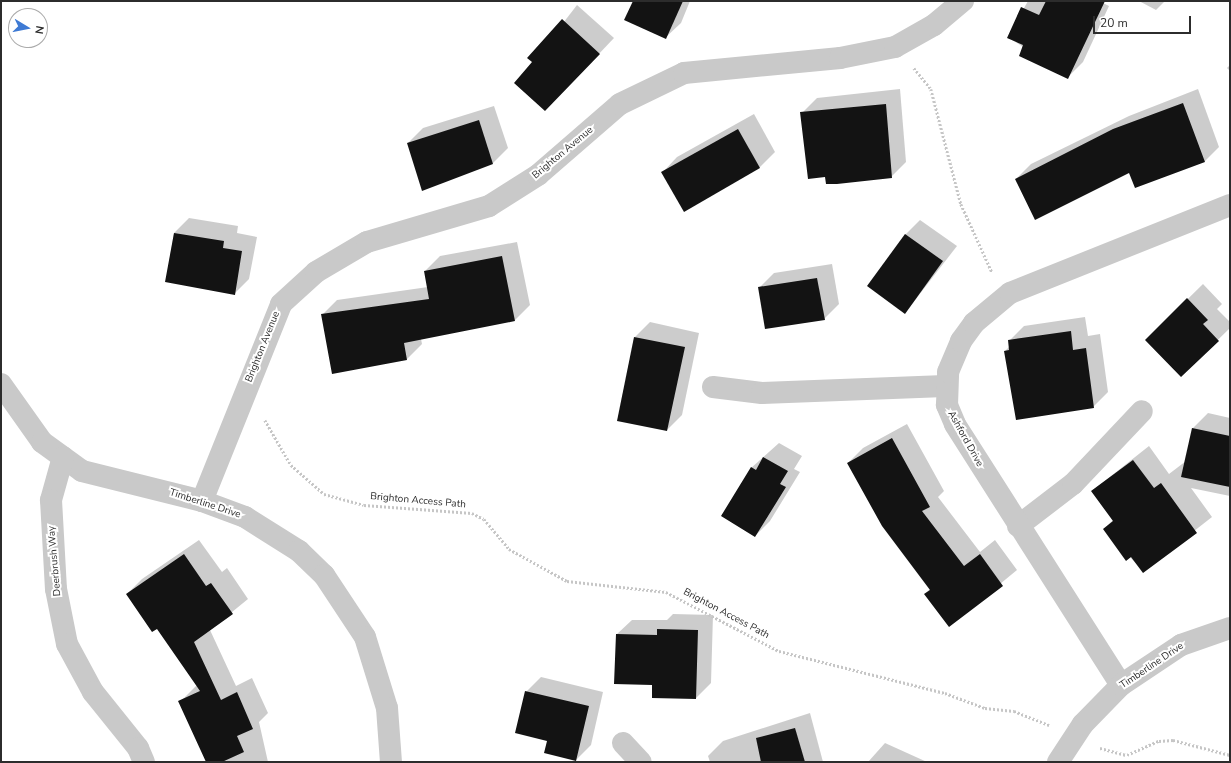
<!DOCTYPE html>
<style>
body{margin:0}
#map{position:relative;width:1231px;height:763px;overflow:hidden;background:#fff;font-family:"Nunito Sans",sans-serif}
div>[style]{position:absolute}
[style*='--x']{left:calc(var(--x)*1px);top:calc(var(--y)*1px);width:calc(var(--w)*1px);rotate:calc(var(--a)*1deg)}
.shadow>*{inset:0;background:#0003}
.building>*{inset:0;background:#131313}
.path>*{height:2.5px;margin-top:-1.25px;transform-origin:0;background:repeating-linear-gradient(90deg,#c6c6c6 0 2px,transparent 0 4px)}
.minor>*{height:22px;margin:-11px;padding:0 11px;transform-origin:11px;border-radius:11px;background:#c9c9c9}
.tertiary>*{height:22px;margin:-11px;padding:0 11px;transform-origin:11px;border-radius:11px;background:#c9c9c9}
span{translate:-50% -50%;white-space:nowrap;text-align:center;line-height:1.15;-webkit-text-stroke:4px #fff;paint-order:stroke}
.street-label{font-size:10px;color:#2c2c2c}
.frame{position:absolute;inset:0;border:2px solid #2c2c2c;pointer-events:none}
.north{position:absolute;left:8px;top:8px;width:40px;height:40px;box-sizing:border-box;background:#fff;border:1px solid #ababab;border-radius:50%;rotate:100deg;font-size:11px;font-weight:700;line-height:16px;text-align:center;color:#2c2c2c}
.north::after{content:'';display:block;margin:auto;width:14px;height:18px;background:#3e7ad4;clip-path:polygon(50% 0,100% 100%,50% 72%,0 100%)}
.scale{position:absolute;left:1093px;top:16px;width:98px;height:18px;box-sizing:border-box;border:2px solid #2c2c2c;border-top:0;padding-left:5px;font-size:12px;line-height:14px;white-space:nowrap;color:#2c2c2c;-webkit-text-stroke:3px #fff;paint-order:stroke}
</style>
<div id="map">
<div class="shadow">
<div style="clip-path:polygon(634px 1px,690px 1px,681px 23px,666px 37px)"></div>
<div style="clip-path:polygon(1028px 1px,1099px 1px,1109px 6px,1083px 62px,1068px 77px,1008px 37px)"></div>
<div style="clip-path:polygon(1139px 1px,1165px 1px,1156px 10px)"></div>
<div style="clip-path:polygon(577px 5px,614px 38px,560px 95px,533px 62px)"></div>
<div style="clip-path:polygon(1230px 65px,1230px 71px,1227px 68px)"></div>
<div style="clip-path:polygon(900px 89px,906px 162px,891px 177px,826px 176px,802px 113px,817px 98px)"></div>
<div style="clip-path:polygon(1198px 89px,1219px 147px,1204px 162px,1130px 172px,1016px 179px,1031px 164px,1129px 116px)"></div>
<div style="clip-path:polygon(494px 106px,508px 148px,493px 163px,408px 143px,423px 128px)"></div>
<div style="clip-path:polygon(754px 114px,775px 152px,760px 167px,684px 210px,663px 172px,677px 157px)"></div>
<div style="clip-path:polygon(189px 218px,238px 226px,237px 233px,257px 237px,249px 279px,234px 294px,166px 281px,174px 233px)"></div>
<div style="clip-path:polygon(920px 220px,957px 246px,905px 313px,905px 235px)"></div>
<div style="clip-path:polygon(517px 242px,530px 305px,515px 320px,421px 339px,422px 344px,407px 359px,333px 372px,322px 315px,337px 300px,428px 287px,425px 271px,440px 256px)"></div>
<div style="clip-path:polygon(832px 264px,839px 304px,824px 319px,759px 288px,774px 273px)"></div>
<div style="clip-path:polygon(1203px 284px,1222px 304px,1217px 309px,1230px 322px,1230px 328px,1181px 376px,1146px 340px)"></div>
<div style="clip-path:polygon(1085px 317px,1088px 336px,1100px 334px,1108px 392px,1093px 407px,1005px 351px,1010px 346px,1009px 341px,1024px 326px)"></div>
<div style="clip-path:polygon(650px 322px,699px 333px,682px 415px,667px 430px,635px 337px)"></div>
<div style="clip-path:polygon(1208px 413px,1230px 418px,1230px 496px,1191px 488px,1212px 517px,1143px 571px,1104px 529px,1113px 520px,1092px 491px,1149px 446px,1169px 474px,1186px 461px,1193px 428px)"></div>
<div style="clip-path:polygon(907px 424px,944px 491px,938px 497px,980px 552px,995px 540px,1017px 570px,949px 626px,925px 594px,930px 589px,848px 463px,863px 448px)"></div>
<div style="clip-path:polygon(779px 443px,802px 456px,794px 469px,800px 472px,770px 521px,755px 536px,751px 468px)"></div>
<div style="clip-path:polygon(199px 540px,222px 572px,227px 568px,248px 599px,210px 630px,236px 686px,252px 678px,268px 713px,259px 722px,268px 762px,207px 762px,180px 702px,197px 685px,157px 627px,127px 594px,142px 579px)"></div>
<div style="clip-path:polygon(673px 614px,713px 615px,711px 683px,696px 698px,653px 684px,617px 634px,632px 620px,667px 620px)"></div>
<div style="clip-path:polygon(541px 677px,603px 692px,591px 745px,576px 760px,548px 740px,526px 692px)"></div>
<div style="clip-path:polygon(810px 713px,823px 762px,710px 762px,708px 756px,723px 741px)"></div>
<div style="clip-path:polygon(885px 743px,927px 762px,868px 762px)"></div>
</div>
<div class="building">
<div style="clip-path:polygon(633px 1px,683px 1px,666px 39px,624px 20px)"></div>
<div style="clip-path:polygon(1046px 1px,1105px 1px,1068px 79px,1019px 56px,1023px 45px,1007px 38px,1021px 7px,1039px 15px)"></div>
<div style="clip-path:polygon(562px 19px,600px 54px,545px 111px,514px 83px,532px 62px,527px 58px)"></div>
<div style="clip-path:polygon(1183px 103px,1205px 162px,1135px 188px,1129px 173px,1035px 220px,1015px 179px,1113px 129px)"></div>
<div style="clip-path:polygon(886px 104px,892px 178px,837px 184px,826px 184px,825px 177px,808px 179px,800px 112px)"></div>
<div style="clip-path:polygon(479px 120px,493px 164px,422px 191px,407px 143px)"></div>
<div style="clip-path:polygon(738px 129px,760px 168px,684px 212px,661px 172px)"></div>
<div style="clip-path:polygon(174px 233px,224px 241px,223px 248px,242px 251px,235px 295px,165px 282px)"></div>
<div style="clip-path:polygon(905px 234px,943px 261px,905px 314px,867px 286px)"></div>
<div style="clip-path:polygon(502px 256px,515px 321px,404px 343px,407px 360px,332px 374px,321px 314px,429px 299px,424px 271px)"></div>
<div style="clip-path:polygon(817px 278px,825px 320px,765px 329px,758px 287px)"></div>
<div style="clip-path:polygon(1187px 298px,1208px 320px,1203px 324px,1219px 341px,1181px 377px,1145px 340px)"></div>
<div style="clip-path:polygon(1071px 331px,1073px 350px,1086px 348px,1094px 408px,1016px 420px,1004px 351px,1009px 350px,1008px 340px)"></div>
<div style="clip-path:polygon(634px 337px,685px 347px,667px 431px,617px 421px)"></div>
<div style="clip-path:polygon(1192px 428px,1230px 436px,1230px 487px,1181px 477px)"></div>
<div style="clip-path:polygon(892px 438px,930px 507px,922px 511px,964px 566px,980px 554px,1003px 586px,949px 627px,924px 594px,930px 590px,882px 526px,847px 463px)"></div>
<div style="clip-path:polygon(763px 457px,788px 471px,780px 484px,786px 487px,755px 537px,721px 516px,751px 467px,756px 470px)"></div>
<div style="clip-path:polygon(1133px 460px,1154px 488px,1161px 483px,1197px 533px,1143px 573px,1131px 557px,1126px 561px,1103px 529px,1113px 521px,1091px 491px)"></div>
<div style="clip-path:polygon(184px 554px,206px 586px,211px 583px,233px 614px,194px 642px,221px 700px,237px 692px,253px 729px,237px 736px,244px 752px,222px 762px,206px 762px,178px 701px,200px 691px,157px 629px,152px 632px,126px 594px)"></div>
<div style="clip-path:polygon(657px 629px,698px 630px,696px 699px,652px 698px,652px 685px,614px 684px,616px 634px,657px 635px)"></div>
<div style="clip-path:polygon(525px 691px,589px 706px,576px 761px,544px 753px,547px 741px,515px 733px)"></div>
<div style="clip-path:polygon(795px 728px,805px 762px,761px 762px,756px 738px)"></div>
</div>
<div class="path">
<div style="--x:914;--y:68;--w:27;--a:51"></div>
<div style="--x:931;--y:89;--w:119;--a:75.4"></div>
<div style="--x:961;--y:204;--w:75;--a:65.5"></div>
<div style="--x:265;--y:420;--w:52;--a:60"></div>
<div style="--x:291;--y:465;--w:44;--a:41.3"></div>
<div style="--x:324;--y:494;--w:41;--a:15.4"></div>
<div style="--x:364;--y:505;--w:108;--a:4.2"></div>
<div style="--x:472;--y:513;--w:13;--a:27"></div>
<div style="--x:484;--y:519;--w:39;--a:50"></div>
<div style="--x:509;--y:549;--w:66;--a:28.9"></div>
<div style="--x:567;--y:581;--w:100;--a:6.3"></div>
<div style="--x:666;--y:592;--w:127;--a:27.6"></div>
<div style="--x:779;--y:651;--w:171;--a:14.2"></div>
<div style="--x:945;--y:693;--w:43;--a:20.6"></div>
<div style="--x:985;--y:708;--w:29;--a:6"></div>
<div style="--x:1014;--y:711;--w:38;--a:22"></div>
<div style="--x:1100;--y:748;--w:28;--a:15"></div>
<div style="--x:1127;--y:755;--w:35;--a:-24"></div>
<div style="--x:1159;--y:741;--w:14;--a:-4"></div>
<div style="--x:1173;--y:740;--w:59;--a:14.7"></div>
</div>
<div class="minor">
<div style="--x:1;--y:384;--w:71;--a:54.7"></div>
<div style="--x:42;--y:442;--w:49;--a:35.9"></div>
<div style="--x:82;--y:471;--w:124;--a:14"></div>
<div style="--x:202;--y:501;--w:46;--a:20.4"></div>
<div style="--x:245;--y:517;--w:64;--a:32.2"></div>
<div style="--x:299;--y:551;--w:35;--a:44"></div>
<div style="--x:324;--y:575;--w:74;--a:56.5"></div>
<div style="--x:365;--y:637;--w:74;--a:72.8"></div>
<div style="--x:387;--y:708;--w:54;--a:85.8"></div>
<div style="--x:713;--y:387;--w:49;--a:7"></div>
<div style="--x:762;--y:393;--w:183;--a:-2.2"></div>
<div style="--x:63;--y:457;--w:45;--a:105.6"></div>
<div style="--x:51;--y:500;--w:89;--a:86.8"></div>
<div style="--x:56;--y:589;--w:56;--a:78.7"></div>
<div style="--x:67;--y:644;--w:55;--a:61.6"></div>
<div style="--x:93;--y:692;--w:72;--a:51.2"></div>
<div style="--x:138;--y:748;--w:15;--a:67"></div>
<div style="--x:202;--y:501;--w:212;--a:-68.1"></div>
<div style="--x:281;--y:304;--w:47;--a:-42.4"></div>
<div style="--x:316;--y:272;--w:59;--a:-30.5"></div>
<div style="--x:367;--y:242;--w:127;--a:-16.4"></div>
<div style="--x:489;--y:206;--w:58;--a:-32.3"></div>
<div style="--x:538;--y:175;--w:108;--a:-40.9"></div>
<div style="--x:620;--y:104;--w:71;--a:-25.8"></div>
<div style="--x:684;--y:73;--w:157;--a:-5.5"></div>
<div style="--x:840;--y:58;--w:56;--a:-11.3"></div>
<div style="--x:895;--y:47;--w:45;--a:-29.4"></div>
<div style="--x:934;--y:25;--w:38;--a:-40"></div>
<div style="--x:1018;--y:526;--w:69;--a:-37.4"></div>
<div style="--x:1073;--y:484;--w:100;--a:-46.6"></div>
<div style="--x:1121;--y:685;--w:309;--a:-122.5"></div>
<div style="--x:955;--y:424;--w:21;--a:-113"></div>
<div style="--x:947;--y:405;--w:33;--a:-88"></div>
<div style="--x:948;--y:372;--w:34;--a:-67"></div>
<div style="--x:961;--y:341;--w:22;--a:-54"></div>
<div style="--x:974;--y:323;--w:47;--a:-39.8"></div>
<div style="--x:1010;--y:293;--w:237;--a:-21.8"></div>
<div style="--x:623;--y:743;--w:26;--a:47"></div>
</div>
<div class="tertiary">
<div style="--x:1058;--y:762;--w:45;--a:-56.7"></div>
<div style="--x:1083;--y:724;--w:54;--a:-45.7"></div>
<div style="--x:1121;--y:685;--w:72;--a:-33.7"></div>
<div style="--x:1181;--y:645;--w:52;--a:-19.1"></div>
</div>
<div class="street-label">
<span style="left:563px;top:153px;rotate:-40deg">Brighton Avenue</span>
<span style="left:263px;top:347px;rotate:-68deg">Brighton Avenue</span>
<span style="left:965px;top:439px;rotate:61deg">Ashford Drive</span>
<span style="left:418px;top:501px;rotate:5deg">Brighton Access Path</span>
<span style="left:205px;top:504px;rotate:18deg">Timberline Drive</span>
<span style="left:55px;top:561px;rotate:-95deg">Deerbrush Way</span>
<span style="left:726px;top:614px;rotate:28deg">Brighton Access Path</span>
<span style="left:1152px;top:666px;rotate:-34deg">Timberline Drive</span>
</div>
<div class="frame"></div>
<div class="north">N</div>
<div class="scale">20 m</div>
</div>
